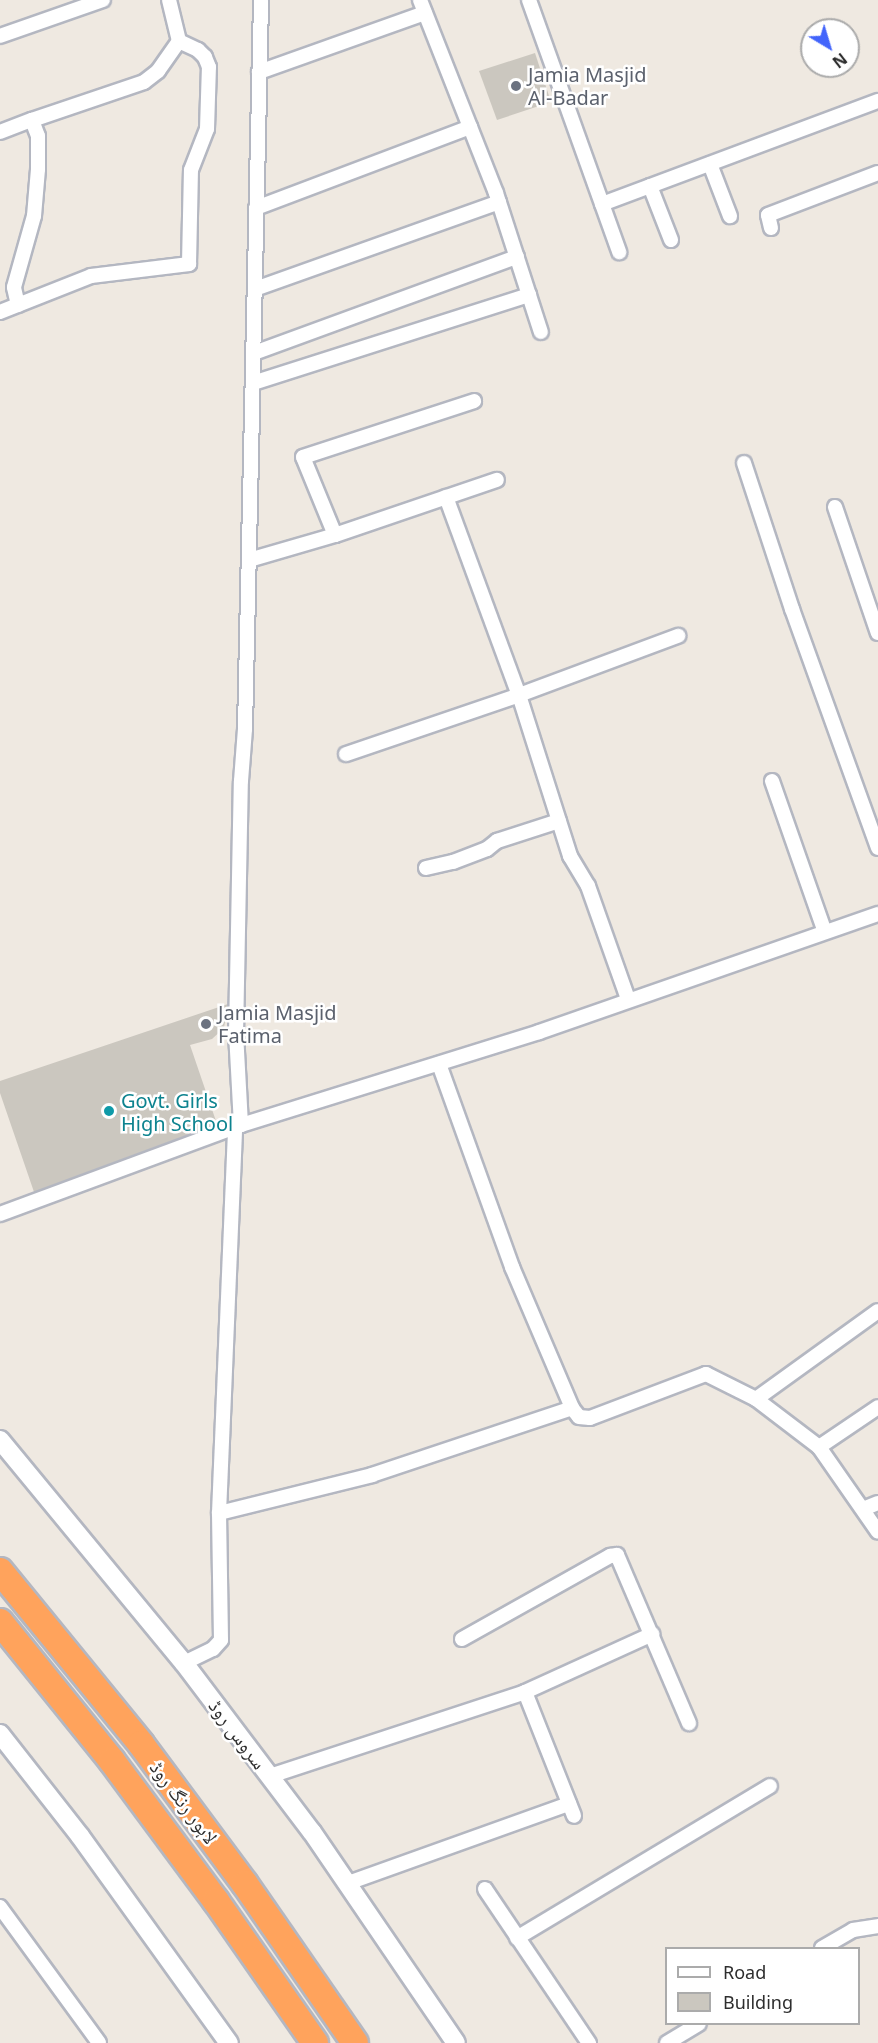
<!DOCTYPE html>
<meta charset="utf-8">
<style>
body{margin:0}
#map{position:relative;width:878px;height:2043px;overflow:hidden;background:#efe9e1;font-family:"Noto Sans","Noto Naskh Arabic",sans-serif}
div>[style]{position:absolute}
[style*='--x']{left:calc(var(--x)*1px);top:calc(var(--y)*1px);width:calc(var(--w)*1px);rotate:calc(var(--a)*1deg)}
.building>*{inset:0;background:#cbc7bf}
.roads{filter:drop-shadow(2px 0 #b4b7c1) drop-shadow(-2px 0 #b4b7c1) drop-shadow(0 2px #b4b7c1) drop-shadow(0 -2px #b4b7c1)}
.minor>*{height:14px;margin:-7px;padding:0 7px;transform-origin:7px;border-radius:7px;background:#fff}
.tertiary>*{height:18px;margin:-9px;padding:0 9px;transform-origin:9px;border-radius:9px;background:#fff}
.motorway>*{height:26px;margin:-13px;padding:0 13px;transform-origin:13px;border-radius:13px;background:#ffa35c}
.dots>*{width:16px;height:16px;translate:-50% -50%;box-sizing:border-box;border:3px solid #fff;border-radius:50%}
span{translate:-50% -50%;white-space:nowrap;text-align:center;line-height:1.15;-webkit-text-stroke:5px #fff;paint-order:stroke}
.worship-label{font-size:20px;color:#5b616d}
.left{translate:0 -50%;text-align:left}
.culture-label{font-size:20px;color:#0d838f}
.street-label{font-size:20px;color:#2e2e2e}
.legend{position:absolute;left:665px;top:1947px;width:195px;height:78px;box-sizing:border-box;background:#fff;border:2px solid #ababab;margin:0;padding:8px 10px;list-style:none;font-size:18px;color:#2e2e2e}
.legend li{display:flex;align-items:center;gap:12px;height:30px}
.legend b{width:30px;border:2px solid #ababab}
.north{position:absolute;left:800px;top:18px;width:60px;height:60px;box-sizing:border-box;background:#fff;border:2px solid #ababab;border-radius:50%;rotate:142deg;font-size:16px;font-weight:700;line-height:24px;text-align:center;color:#2e2e2e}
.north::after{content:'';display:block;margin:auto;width:21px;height:27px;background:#4264fb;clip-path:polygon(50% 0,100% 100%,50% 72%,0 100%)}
</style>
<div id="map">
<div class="building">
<div style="clip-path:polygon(535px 53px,551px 102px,497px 120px,479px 71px)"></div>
<div style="clip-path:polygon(228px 1004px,224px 1028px,212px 1039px,190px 1045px,217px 1124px,34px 1192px,0 1093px,0 1081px)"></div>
</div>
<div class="roads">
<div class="minor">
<div style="--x:420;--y:0;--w:207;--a:68.5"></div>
<div style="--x:496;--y:193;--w:146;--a:72.1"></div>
<div style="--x:529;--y:0;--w:268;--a:70.3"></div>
<div style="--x:0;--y:36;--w:109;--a:-19.3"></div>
<div style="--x:259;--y:72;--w:176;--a:-19.6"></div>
<div style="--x:0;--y:132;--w:34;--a:-21"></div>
<div style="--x:710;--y:164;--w:56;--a:69"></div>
<div style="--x:650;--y:186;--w:58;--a:68.7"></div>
<div style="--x:602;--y:204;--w:295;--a:-20.5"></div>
<div style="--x:256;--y:208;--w:229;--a:-20.7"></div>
<div style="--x:771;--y:228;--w:13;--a:-103"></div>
<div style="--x:768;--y:215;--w:118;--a:-20.9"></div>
<div style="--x:255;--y:289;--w:259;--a:-19.6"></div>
<div style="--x:18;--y:305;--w:18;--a:-103"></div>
<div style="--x:14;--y:287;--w:74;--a:-74.3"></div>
<div style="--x:34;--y:216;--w:47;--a:-85.1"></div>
<div style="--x:38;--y:169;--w:33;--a:-90"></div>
<div style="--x:38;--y:136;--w:17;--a:-111"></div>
<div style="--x:32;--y:120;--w:118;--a:-18.7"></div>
<div style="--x:144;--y:82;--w:18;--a:-38"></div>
<div style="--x:158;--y:71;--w:37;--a:-55"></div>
<div style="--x:179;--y:41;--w:42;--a:-103.7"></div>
<div style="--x:0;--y:312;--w:98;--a:-21.6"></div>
<div style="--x:91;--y:276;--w:99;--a:-7"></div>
<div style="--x:189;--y:264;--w:94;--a:-88.8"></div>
<div style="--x:191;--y:170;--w:44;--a:-68.7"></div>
<div style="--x:207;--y:129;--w:62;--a:-88.2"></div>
<div style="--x:209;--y:67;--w:11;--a:-112"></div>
<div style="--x:205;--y:57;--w:10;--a:-135"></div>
<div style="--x:198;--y:50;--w:21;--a:-155"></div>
<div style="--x:254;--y:353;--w:280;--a:-20.1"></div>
<div style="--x:253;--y:383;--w:290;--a:-17.7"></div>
<div style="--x:744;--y:463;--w:154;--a:71.8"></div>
<div style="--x:792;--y:609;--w:254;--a:70.2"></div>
<div style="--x:446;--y:497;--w:211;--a:69.8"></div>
<div style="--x:519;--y:695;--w:170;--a:-20.4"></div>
<div style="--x:835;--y:507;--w:133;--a:71.2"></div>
<div style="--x:335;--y:535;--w:171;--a:-18.8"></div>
<div style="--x:249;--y:560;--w:90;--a:-16.2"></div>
<div style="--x:335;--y:535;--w:84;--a:-112.3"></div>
<div style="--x:303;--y:457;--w:180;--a:-18.1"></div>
<div style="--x:346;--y:754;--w:183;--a:-18.8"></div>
<div style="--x:519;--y:695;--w:169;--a:72.4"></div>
<div style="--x:570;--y:856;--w:35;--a:59"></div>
<div style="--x:588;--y:886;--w:120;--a:70.5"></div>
<div style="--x:772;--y:781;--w:160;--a:70.7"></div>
<div style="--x:426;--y:868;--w:28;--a:-13"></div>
<div style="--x:453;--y:862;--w:36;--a:-21"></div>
<div style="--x:487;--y:849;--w:13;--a:-39"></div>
<div style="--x:497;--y:841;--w:65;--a:-17.9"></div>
<div style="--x:439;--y:1064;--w:216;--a:70.2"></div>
<div style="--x:512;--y:1267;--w:153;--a:66.9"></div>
<div style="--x:572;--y:1408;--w:11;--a:52"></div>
<div style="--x:579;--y:1417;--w:11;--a:5"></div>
<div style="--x:590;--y:1418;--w:124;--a:-20.8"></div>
<div style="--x:706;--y:1374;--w:56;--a:26.6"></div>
<div style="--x:756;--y:1399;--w:79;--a:37.3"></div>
<div style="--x:819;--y:1447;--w:103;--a:55.2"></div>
<div style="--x:241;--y:1125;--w:91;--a:-93.1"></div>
<div style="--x:236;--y:1034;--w:253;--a:-88.9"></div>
<div style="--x:241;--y:781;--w:52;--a:-85.6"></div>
<div style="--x:245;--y:729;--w:729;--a:-88.74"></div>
<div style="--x:0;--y:1214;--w:257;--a:-20.3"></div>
<div style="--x:241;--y:1125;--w:312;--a:-17.3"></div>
<div style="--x:539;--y:1032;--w:359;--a:-19.2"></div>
<div style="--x:756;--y:1399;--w:150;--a:-35.8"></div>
<div style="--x:819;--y:1447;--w:71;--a:-34.1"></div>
<div style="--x:863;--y:1509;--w:16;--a:-22"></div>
<div style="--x:219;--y:1513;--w:384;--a:-87.6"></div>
<div style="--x:462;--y:1639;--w:170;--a:-29.3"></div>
<div style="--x:610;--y:1556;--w:7;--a:-8"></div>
<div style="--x:617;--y:1555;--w:183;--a:66.8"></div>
<div style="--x:184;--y:1663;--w:32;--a:-26"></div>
<div style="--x:213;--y:1649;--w:12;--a:-48"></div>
<div style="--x:221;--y:1640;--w:127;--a:-90.9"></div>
<div style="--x:219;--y:1513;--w:158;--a:-13.9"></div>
<div style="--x:372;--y:1475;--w:211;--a:-18.5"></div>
<div style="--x:525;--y:1692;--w:133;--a:68.4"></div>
<div style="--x:270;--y:1776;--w:268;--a:-18.2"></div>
<div style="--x:525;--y:1692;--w:140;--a:-24.5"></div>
<div style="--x:348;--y:1883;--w:235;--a:-19.7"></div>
<div style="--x:485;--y:1889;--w:186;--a:56"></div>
<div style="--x:0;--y:1907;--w:168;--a:53.9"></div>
<div style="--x:517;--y:1938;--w:295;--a:-31"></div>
<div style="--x:822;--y:1948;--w:36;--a:-30"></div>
<div style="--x:853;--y:1930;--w:25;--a:-9"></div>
<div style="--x:667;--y:2043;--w:37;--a:-31"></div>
</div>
<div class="tertiary">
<div style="--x:0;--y:1440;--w:289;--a:50.5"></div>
<div style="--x:184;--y:1663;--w:212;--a:52.9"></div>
<div style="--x:312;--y:1832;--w:255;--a:55.7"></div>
<div style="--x:0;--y:1734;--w:130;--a:51.9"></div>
<div style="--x:80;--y:1836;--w:255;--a:54.3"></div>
</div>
<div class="motorway">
<div style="--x:0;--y:1571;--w:223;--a:50.8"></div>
<div style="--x:141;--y:1744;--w:174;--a:53.4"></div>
<div style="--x:245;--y:1884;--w:193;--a:55.3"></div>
<div style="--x:0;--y:1622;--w:179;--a:51.1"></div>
<div style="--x:112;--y:1761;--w:174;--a:53.4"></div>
<div style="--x:216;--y:1901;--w:173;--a:55.1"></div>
</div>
</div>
<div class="dots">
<div style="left:516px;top:86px;background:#6b7280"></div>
<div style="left:206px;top:1024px;background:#6b7280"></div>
<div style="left:109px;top:1111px;background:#0f9aa8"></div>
</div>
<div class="worship-label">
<span class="left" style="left:528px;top:86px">Jamia Masjid<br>Al-Badar</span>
<span class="left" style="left:218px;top:1024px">Jamia Masjid<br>Fatima</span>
</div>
<div class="culture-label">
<span class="left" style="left:121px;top:1112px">Govt. Girls<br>High School</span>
</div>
<div class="street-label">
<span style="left:238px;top:1734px;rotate:53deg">سروس روڈ</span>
<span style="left:184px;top:1802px;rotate:53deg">لاہور رنگ روڈ</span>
</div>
<ul class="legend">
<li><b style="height:8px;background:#fff"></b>Road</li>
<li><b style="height:16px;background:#cbc7bf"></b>Building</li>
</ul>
<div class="north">N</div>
</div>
